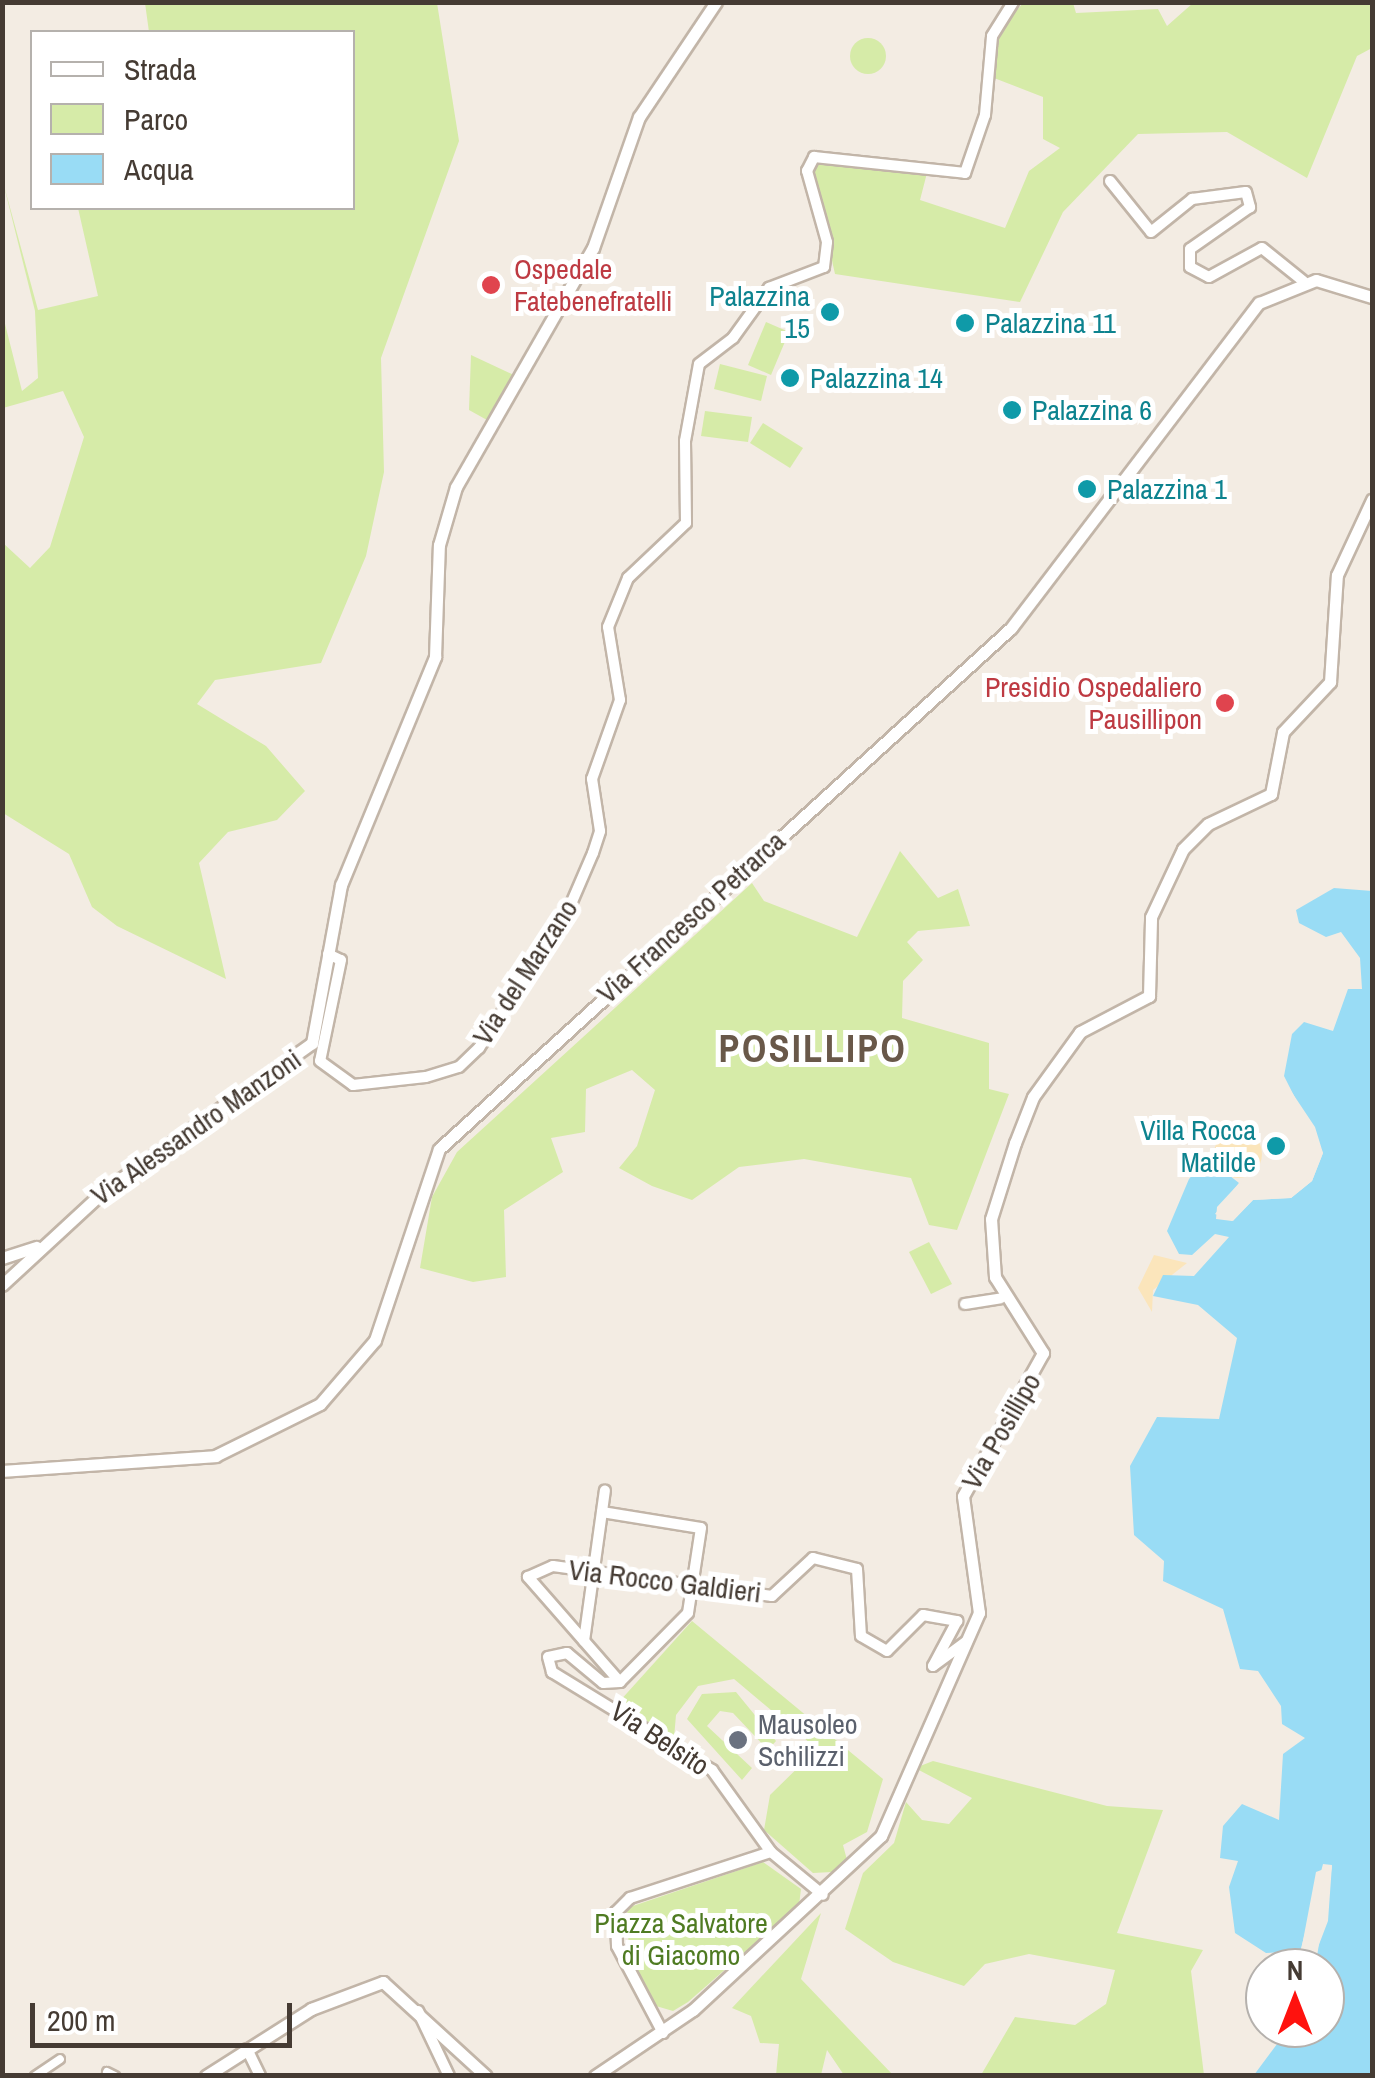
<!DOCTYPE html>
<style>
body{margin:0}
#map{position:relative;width:1375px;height:2078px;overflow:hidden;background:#f3ece3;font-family:"Archivo Narrow",sans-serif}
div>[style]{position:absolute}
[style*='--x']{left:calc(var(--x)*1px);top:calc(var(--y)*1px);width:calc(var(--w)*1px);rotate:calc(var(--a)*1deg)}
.green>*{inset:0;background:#d6eba8}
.round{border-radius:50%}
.sand>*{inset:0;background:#fbe5bb}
.water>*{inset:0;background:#99dcf5}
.pier>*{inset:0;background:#f3ece3}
.roads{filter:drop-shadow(2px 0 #c2b5a8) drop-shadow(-2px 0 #c2b5a8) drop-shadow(0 2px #c2b5a8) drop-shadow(0 -2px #c2b5a8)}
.pedestrian>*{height:8px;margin:-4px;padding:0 4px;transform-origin:4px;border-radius:4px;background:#fff}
.minor>*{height:10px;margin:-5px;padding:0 5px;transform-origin:5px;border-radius:5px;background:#fff}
.tertiary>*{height:11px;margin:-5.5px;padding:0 5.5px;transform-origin:5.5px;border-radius:5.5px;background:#fff}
.dots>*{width:28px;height:28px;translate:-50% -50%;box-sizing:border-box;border:5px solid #fff;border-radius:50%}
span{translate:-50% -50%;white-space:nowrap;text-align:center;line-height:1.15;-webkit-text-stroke:10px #fff;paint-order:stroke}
.health-label{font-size:28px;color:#be3a42}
.left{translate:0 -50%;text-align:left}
.right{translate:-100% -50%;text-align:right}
.culture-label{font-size:28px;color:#0d838f}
.street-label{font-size:28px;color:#453b33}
.worship-label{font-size:28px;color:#5b616d}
.park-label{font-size:28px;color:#4f7b22}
.district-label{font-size:38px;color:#695849;font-weight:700;letter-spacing:2.5px}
.frame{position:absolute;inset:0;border:5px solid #453b33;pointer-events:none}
.legend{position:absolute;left:30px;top:30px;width:325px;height:180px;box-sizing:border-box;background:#fff;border:2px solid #b5b1ad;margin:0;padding:12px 18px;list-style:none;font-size:30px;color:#453b33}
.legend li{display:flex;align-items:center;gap:20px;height:50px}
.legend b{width:50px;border:2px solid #b5b1ad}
.north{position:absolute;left:1245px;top:1948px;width:100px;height:100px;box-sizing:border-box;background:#fff;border:2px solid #b5b1ad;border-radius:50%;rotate:0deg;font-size:28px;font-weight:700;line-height:40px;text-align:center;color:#453b33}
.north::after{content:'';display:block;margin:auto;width:35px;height:45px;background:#ff120e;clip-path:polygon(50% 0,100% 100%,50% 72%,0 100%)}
.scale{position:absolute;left:30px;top:2003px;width:262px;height:45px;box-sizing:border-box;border:5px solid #453b33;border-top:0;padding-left:12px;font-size:30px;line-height:35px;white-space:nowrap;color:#453b33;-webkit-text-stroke:8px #fff;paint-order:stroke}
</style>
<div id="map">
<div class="green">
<div style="clip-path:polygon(145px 3px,437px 3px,459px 141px,381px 358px,384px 472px,366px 556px,321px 663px,215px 680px,197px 704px,266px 746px,305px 791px,277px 820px,228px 832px,199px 863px,226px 979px,117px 926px,92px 907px,69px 854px,3px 813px,3px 543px,30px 568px,50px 547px,84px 437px,63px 391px,3px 408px,3px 316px,22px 391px,38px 378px,35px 311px,3px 182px,38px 310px,98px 296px,78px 208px,352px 208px,352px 32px,149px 32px)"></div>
<div style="clip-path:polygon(1023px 3px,1073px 3px,1076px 13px,1158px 9px,1167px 26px,1193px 3px,1372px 3px,1372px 48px,1357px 56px,1307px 178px,1227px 132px,1138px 134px,1063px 212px,1020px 302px,835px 274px,812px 171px,821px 158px,927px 173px,920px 200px,1005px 228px,1029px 171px,1060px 148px,1043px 139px,1043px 97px,994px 78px,1000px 30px)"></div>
<div class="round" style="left:850px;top:38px;width:36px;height:36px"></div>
<div style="clip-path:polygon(766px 322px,789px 332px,771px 375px,748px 365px)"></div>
<div style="clip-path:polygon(471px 355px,514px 375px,487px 420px,469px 410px)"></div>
<div style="clip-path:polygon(720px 364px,767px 376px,761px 401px,714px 389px)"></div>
<div style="clip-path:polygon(705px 411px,752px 417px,748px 442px,701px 436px)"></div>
<div style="clip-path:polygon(763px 423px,803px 448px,790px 468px,750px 443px)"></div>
<div style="clip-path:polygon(900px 851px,938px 898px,958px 889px,970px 926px,918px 931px,907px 942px,923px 960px,903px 981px,902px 1018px,989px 1043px,989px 1089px,1009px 1094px,957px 1230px,929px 1225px,911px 1178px,804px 1159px,739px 1167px,692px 1200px,652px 1186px,619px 1168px,637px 1146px,655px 1090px,632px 1070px,586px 1089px,585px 1132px,551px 1138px,563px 1172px,504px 1210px,506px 1277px,473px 1282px,420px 1268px,432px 1197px,457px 1152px,752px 883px,764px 901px,857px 937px)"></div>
<div style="clip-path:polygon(929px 1242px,952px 1284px,931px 1294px,909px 1252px)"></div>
<div style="clip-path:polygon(692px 1621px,883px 1779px,867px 1832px,843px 1845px,847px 1860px,832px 1872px,813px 1873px,764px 1830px,770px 1795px,817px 1749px,734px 1679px,698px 1686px,676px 1715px,674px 1738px,618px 1703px)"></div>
<div style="clip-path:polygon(736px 1692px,776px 1741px,768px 1750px,733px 1713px,720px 1711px,707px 1726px,752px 1768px,742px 1780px,687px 1719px,702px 1694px)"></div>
<div style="clip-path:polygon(933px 1761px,1107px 1806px,1163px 1810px,1117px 1933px,1203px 1950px,1191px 1971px,1204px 2075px,981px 2075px,1015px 2017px,1075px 2025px,1106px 2004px,1115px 1970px,1029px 1954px,985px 1964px,964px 1986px,893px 1962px,845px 1929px,863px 1873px,894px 1843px,906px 1802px,922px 1820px,949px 1824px,972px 1798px,915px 1768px)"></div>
<div style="clip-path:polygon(763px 1862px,801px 1889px,799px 1905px,688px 2002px,673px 2011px,656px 2006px,629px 1953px,627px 1908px)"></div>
<div style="clip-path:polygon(821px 1913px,801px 1979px,893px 2075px,844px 2075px,827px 2050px,821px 2075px,776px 2075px,779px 2044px,760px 2043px,751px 2016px,732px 2008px)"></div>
</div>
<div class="sand">
<div class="round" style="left:1214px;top:1130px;width:48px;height:48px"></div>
<div style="clip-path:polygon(1154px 1255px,1187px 1263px,1153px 1290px,1152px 1312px,1138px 1288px)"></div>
</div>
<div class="water">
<div style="clip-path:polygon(1334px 888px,1372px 891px,1372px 2075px,1254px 2075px,1289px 2028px,1325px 2028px,1325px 1968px,1315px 1968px,1332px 1866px,1316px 1872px,1301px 1951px,1266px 1953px,1235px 1933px,1229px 1887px,1238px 1861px,1220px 1858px,1223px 1826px,1242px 1804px,1279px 1820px,1283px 1754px,1305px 1738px,1282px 1724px,1281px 1706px,1258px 1671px,1240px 1669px,1223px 1609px,1163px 1581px,1164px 1561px,1134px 1535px,1130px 1466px,1157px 1417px,1219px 1419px,1237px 1338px,1198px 1305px,1153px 1296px,1163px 1275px,1194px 1276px,1229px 1237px,1215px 1234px,1192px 1255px,1179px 1254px,1167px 1231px,1189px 1179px,1207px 1158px,1239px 1183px,1215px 1214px,1233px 1221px,1253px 1200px,1291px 1198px,1312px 1181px,1323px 1153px,1284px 1076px,1292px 1034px,1304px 1022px,1333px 1031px,1348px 989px,1362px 989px,1360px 958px,1341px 932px,1326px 937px,1299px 923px,1296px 910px)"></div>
</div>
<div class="pier">
<div style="clip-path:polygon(1287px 1085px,1315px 1127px,1323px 1153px,1312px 1181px,1291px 1198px,1253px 1200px,1232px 1221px,1216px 1219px,1217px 1207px,1243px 1179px,1220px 1215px,1252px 1195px,1289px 1193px,1308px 1178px,1318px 1153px)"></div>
<div style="clip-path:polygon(1323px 1864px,1332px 1865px,1328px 1921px,1310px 1968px,1326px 1870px,1318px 1914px,1299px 1956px)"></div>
</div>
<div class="roads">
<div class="pedestrian">
<div style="--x:107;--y:2072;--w:9;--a:27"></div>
<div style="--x:35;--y:2076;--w:30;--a:-34"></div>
</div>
<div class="minor">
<div style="--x:1110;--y:181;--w:65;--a:51.2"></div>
<div style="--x:1151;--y:232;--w:53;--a:-38.8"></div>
<div style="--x:1192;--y:199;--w:54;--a:-7.4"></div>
<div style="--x:1246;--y:192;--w:16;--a:75"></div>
<div style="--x:1250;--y:207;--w:73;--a:145"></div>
<div style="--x:1190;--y:249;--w:18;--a:90"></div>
<div style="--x:1190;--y:267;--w:21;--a:28"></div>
<div style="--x:1209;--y:277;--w:60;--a:-28.7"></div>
<div style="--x:1262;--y:248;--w:53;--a:38.8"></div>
<div style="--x:328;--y:954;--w:14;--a:25"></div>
<div style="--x:341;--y:960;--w:103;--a:101.7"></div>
<div style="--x:320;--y:1061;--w:41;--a:36"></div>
<div style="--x:353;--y:1085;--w:73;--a:-6.3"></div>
<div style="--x:426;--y:1077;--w:34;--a:-17"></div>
<div style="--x:459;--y:1067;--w:28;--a:-44"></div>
<div style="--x:479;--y:1048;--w:163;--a:-57"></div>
<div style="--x:568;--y:911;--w:63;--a:-66.7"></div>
<div style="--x:593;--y:853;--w:23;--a:-72"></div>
<div style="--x:600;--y:831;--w:53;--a:-98.7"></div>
<div style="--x:592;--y:779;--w:84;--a:-70.5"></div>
<div style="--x:620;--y:700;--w:74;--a:-99.3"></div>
<div style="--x:608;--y:627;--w:53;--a:-67.8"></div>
<div style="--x:628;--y:578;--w:80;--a:-43.5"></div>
<div style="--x:686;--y:523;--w:82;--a:-90.7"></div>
<div style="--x:685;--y:441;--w:78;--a:-79.7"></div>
<div style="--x:699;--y:364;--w:43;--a:-37.4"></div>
<div style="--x:733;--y:338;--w:62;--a:-54.2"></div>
<div style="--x:769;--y:288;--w:59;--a:-20.9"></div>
<div style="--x:824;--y:267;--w:25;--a:-83"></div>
<div style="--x:827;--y:242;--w:74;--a:-105.7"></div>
<div style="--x:807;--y:171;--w:16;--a:-63"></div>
<div style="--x:814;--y:157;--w:152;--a:6"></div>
<div style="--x:965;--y:173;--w:61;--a:-71"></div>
<div style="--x:985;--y:115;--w:79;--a:-84.9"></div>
<div style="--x:992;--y:36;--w:40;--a:-58"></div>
<div style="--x:965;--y:1304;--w:36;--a:-9"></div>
<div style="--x:602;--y:1512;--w:100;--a:9.2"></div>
<div style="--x:701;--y:1528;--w:86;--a:98.7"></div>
<div style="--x:688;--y:1613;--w:97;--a:134.6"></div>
<div style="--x:584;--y:1641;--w:152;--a:-82.1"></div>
<div style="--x:620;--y:1682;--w:140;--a:-131.2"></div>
<div style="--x:528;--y:1577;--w:27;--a:-24"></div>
<div style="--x:553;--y:1566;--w:221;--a:7.8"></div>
<div style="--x:772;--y:1596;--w:56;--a:-42.8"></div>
<div style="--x:813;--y:1558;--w:45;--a:14"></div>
<div style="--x:857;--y:1569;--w:67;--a:86.6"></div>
<div style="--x:861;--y:1636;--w:30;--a:30"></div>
<div style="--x:887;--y:1651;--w:51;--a:-45"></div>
<div style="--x:923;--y:1615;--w:35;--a:10"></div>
<div style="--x:957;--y:1621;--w:51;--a:118.1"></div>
<div style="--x:933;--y:1666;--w:42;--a:-36.3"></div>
<div style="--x:620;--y:1682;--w:17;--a:177"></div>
<div style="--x:603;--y:1683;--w:47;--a:-140.2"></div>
<div style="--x:567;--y:1653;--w:19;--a:168"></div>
<div style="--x:548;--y:1657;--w:16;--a:75"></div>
<div style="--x:552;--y:1672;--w:188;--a:31.5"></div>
<div style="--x:712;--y:1770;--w:101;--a:54.3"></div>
<div style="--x:771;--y:1852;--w:67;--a:39.6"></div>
<div style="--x:418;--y:2011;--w:72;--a:64.5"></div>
<div style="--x:663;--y:2033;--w:98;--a:-117.9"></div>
<div style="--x:617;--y:1946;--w:34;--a:-92"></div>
<div style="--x:616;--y:1912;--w:20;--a:-45"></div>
<div style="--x:630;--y:1898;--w:148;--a:-18.1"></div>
<div style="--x:247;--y:2049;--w:30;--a:64"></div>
</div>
<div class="tertiary">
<div style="--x:2;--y:1258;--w:36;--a:-18"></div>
<div style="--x:2;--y:1285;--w:140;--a:-42.7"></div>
<div style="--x:105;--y:1190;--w:254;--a:-35.4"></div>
<div style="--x:312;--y:1043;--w:161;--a:-79.6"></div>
<div style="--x:341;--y:885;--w:247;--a:-67.6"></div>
<div style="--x:435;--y:657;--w:112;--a:-88"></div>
<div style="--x:439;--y:545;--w:60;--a:-73.7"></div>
<div style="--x:456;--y:487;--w:275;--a:-60.2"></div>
<div style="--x:593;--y:248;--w:139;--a:-70.7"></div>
<div style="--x:639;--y:117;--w:138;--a:-56.2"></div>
<div style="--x:2;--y:1471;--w:214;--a:-4"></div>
<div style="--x:215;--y:1456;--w:117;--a:-26.3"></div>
<div style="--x:320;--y:1404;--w:84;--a:-49.3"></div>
<div style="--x:375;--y:1340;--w:201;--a:-71.5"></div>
<div style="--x:439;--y:1149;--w:774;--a:-42.33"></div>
<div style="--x:1011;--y:628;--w:409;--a:-52.7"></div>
<div style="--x:1259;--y:303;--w:61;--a:-22"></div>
<div style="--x:1316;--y:280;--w:59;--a:16.9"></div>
<div style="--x:206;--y:2076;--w:125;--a:-32.5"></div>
<div style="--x:311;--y:2009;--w:77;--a:-20.6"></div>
<div style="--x:383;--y:1982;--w:139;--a:42.4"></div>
<div style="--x:595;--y:2076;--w:118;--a:-34"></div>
<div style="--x:693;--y:2010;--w:256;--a:-42.8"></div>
<div style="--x:881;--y:1836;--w:244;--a:-66.3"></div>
<div style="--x:979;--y:1613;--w:118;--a:-97.8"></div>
<div style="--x:963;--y:1496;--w:164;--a:-60.8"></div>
<div style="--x:1043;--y:1353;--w:90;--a:-122.3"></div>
<div style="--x:995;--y:1277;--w:58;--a:-93.9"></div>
<div style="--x:991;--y:1219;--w:80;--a:-72.5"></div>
<div style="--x:1015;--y:1143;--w:49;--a:-68.6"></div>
<div style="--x:1033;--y:1097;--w:80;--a:-54.1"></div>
<div style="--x:1080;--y:1032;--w:78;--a:-27.6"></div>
<div style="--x:1149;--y:996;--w:79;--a:-88.5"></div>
<div style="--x:1151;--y:917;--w:75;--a:-64.8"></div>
<div style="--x:1183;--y:849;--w:35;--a:-45"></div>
<div style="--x:1208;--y:824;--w:70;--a:-25.5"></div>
<div style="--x:1271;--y:794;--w:63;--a:-79"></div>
<div style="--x:1283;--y:732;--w:69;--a:-46.8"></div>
<div style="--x:1330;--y:682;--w:107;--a:-86.3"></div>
<div style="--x:1337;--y:575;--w:83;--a:-65"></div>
</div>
</div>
<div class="dots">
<div style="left:491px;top:285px;background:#e0444e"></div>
<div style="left:830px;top:312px;background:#0f9aa8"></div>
<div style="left:965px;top:323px;background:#0f9aa8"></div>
<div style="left:790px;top:378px;background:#0f9aa8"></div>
<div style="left:1012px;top:410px;background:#0f9aa8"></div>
<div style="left:1087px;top:489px;background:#0f9aa8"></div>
<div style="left:1225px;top:703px;background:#e0444e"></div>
<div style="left:1276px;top:1146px;background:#0f9aa8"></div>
<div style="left:738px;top:1740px;background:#6b7280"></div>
</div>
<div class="health-label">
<span class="left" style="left:514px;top:285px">Ospedale<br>Fatebenefratelli</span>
<span class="right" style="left:1202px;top:703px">Presidio Ospedaliero<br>Pausillipon</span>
</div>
<div class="culture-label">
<span class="right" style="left:810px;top:312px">Palazzina<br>15</span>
<span class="left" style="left:985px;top:323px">Palazzina 11</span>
<span class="left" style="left:810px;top:378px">Palazzina 14</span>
<span class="left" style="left:1032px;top:410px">Palazzina 6</span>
<span class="left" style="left:1107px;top:489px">Palazzina 1</span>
<span class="right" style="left:1256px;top:1146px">Villa Rocca<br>Matilde</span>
</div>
<div class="street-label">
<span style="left:691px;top:917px;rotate:-42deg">Via Francesco Petrarca</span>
<span style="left:525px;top:972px;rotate:-57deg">Via del Marzano</span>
<span style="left:196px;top:1127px;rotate:-35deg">Via Alessandro Manzoni</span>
<span style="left:1001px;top:1431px;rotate:-60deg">Via Posillipo</span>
<span style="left:665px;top:1581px;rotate:7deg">Via Rocco Galdieri</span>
<span style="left:660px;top:1738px;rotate:33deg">Via Belsito</span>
</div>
<div class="worship-label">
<span class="left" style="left:758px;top:1740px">Mausoleo<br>Schilizzi</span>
</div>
<div class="park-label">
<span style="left:681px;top:1939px">Piazza Salvatore<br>di Giacomo</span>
</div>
<div class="district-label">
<span style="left:813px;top:1049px">POSILLIPO</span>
</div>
<div class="frame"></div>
<ul class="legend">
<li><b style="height:12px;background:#fff"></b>Strada</li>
<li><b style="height:28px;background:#d6eba8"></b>Parco</li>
<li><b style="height:28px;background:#99dcf5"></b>Acqua</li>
</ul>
<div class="north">N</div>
<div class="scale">200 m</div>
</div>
